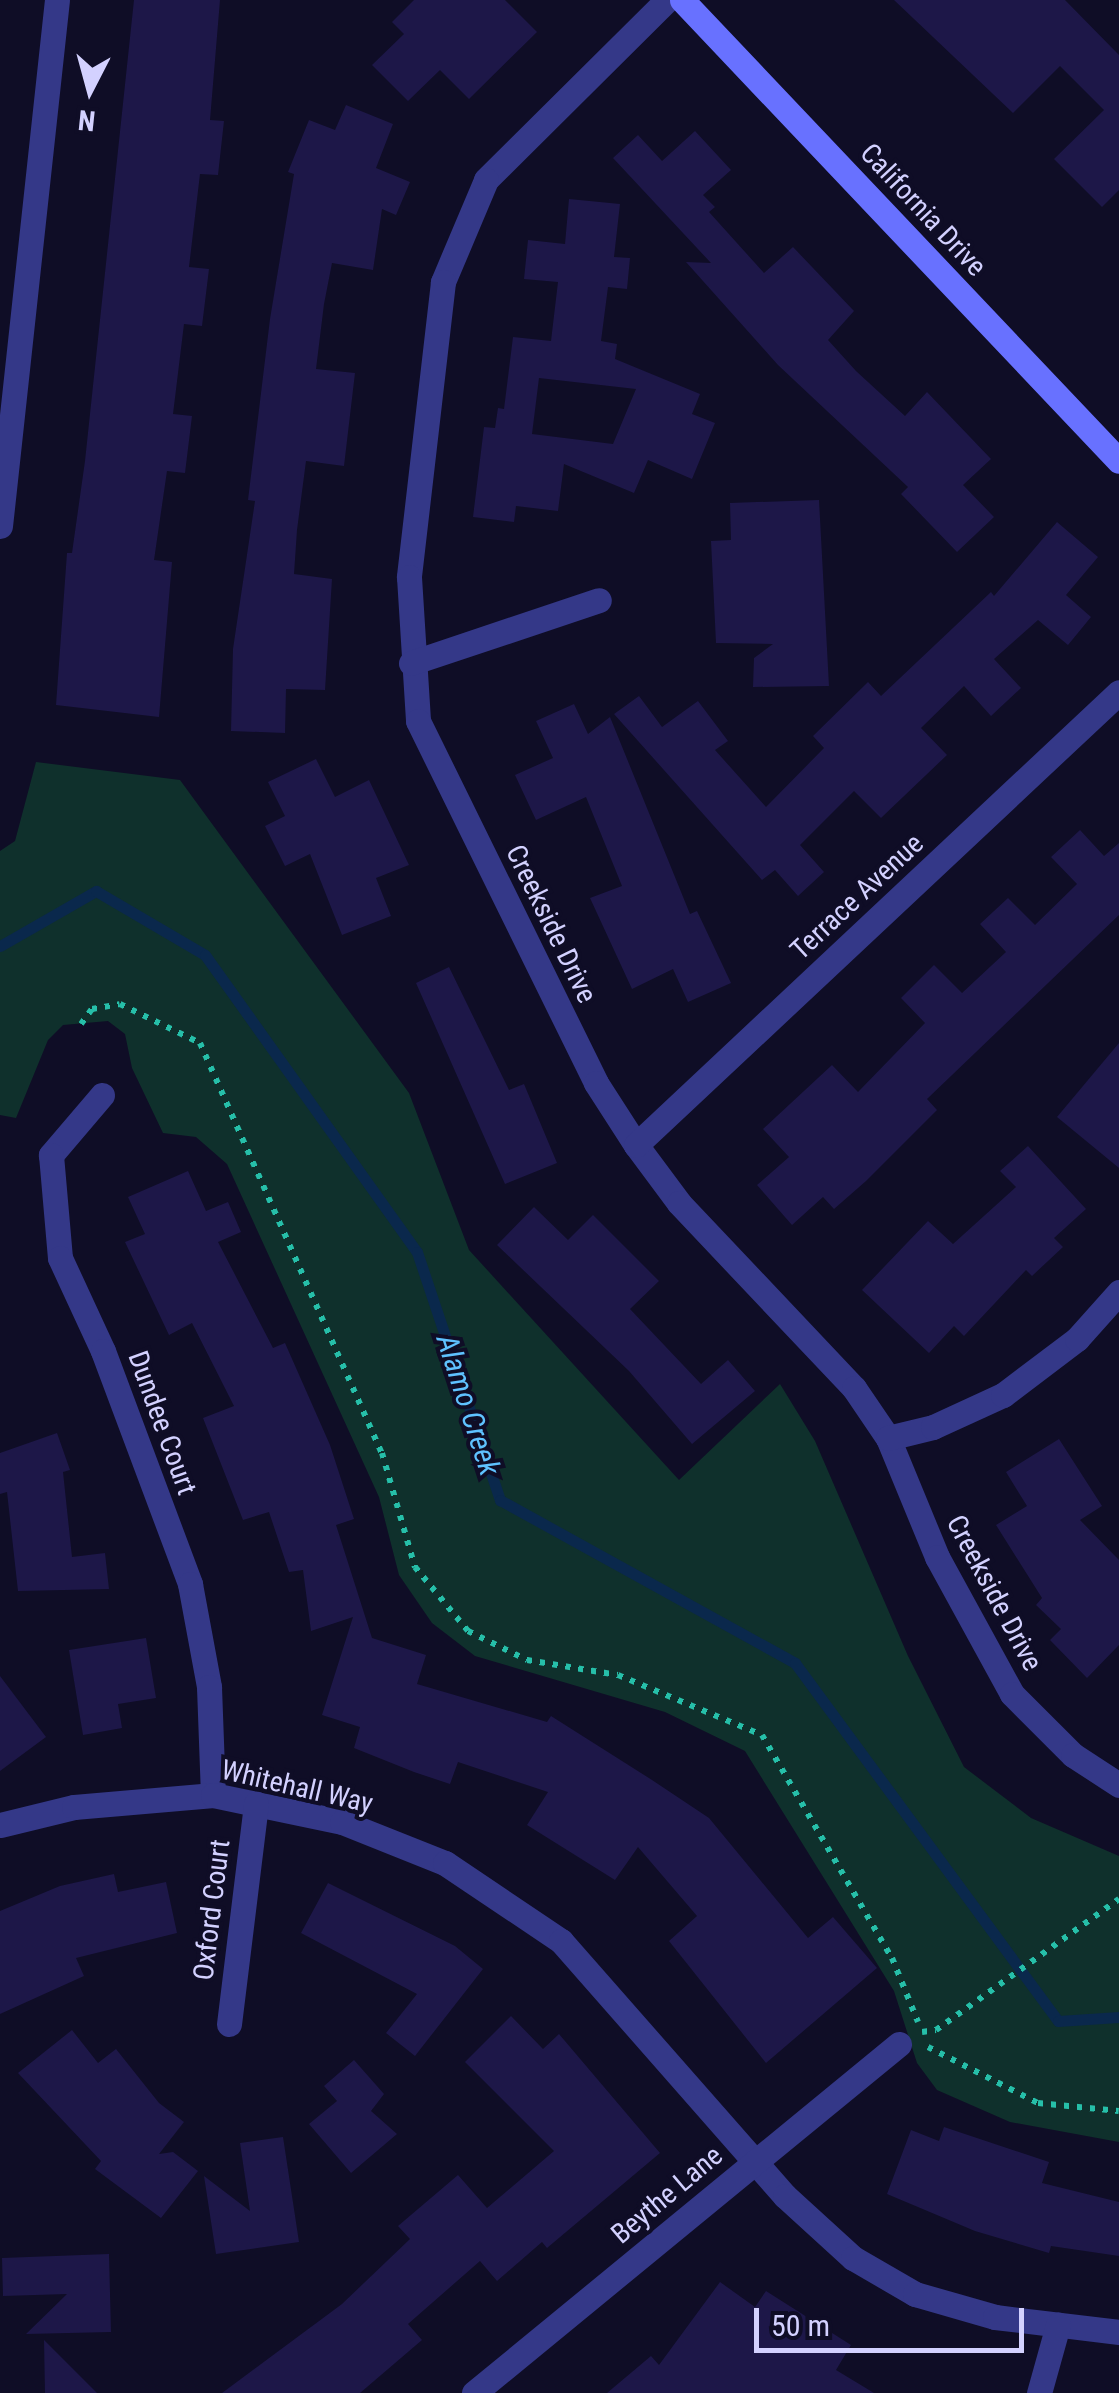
<!DOCTYPE html>
<style>
body{margin:0}
#map{position:relative;width:1119px;height:2393px;overflow:hidden;background:#0f0d26;font-family:"Roboto Condensed",sans-serif}
div>[style]{position:absolute}
[style*='--x']{left:calc(var(--x)*1px);top:calc(var(--y)*1px);width:calc(var(--w)*1px);rotate:calc(var(--a)*1deg)}
.green>*{inset:0;background:#0f302c}
.stream>*{height:11px;margin:-5.5px;padding:0 5.5px;transform-origin:5.5px;border-radius:5.5px;background:#0a284c}
.building>*{inset:0;background:#1d1748}
.path>*{height:6px;margin-top:-3px;transform-origin:0;background:repeating-linear-gradient(90deg,#26bfa9 0 5px,transparent 0 13px)}
.street>*{height:25px;margin:-12.5px;padding:0 12.5px;transform-origin:12.5px;border-radius:12.5px;background:#343888}
.secondary>*{height:25px;margin:-12.5px;padding:0 12.5px;transform-origin:12.5px;border-radius:12.5px;background:#6871ff}
span{translate:-50% -50%;white-space:nowrap;text-align:center;line-height:1.15;-webkit-text-stroke:8px #0f0d26;paint-order:stroke}
.street-label{font-size:28px;color:#d3d1ff}
.water-label{font-size:30px;color:#5fc2ff;font-style:italic}
.north{position:absolute;left:40px;top:40px;width:100px;height:100px;-webkit-text-stroke:8px #0f0d26;paint-order:stroke;rotate:186deg;font-size:28px;font-weight:700;line-height:40px;text-align:center;color:#d3d1ff}
.north::after{content:'';display:block;margin:auto;width:35px;height:45px;background:#d3d1ff;clip-path:polygon(50% 0,100% 100%,50% 72%,0 100%)}
.scale{position:absolute;left:754px;top:2308px;width:270px;height:45px;box-sizing:border-box;border:5px solid #d3d1ff;border-top:0;padding-left:12px;font-size:30px;line-height:35px;white-space:nowrap;color:#d3d1ff;-webkit-text-stroke:8px #0f0d26;paint-order:stroke}
</style>
<div id="map">
<div class="green">
<div style="clip-path:polygon(36px 762px,180px 780px,409px 1093px,469px 1250px,679px 1480px,780px 1384px,815px 1441px,908px 1656px,964px 1767px,1031px 1818px,1119px 1856px,1119px 2142px,1010px 2122px,937px 2090px,917px 2063px,894px 1991px,745px 1751px,665px 1712px,475px 1656px,432px 1623px,399px 1575px,379px 1497px,227px 1164px,196px 1137px,163px 1133px,132px 1068px,125px 1034px,108px 1021px,63px 1025px,48px 1040px,16px 1118px,0 1115px,0 851px,15px 841px)"></div>
</div>
<div class="stream">
<div style="--x:0;--y:946;--w:111;--a:-29.8"></div>
<div style="--x:96;--y:891;--w:126;--a:30.4"></div>
<div style="--x:205;--y:955;--w:365;--a:54.5"></div>
<div style="--x:417;--y:1252;--w:262;--a:71.5"></div>
<div style="--x:500;--y:1500;--w:337;--a:28.9"></div>
<div style="--x:795;--y:1663;--w:444;--a:53.7"></div>
<div style="--x:1058;--y:2021;--w:61;--a:-3.8"></div>
</div>
<div class="building">
<div style="clip-path:polygon(134px 0,220px 0,210px 120px,224px 121px,218px 175px,200px 174px,189px 267px,209px 269px,202px 326px,184px 324px,173px 414px,192px 416px,185px 473px,167px 471px,154px 560px,172px 562px,159px 717px,56px 705px,67px 553px,72px 553px,85px 461px)"></div>
<div style="clip-path:polygon(414px 0,505px 0,537px 32px,469px 99px,440px 70px,408px 101px,372px 65px,404px 34px,392px 22px)"></div>
<div style="clip-path:polygon(894px 0,1065px 0,1119px 55px,1119px 190px,1102px 207px,1054px 159px,1104px 110px,1060px 66px,1013px 113px)"></div>
<div style="clip-path:polygon(346px 105px,393px 124px,376px 168px,410px 182px,396px 215px,382px 209px,373px 270px,332px 263px,324px 304px,316px 369px,355px 373px,344px 466px,306px 461px,297px 530px,294px 574px,332px 579px,325px 690px,286px 689px,285px 733px,231px 731px,233px 649px,255px 501px,248px 500px,270px 319px,294px 174px,288px 172px,309px 120px,335px 130px)"></div>
<div style="clip-path:polygon(695px 131px,731px 170px,703px 195px,715px 207px,709px 212px,764px 273px,793px 247px,854px 311px,828px 340px,856px 371px,905px 416px,927px 392px,991px 459px,963px 485px,994px 517px,957px 552px,901px 494px,908px 487px,778px 365px,686px 262px,711px 263px,613px 158px,638px 135px,662px 161px)"></div>
<div style="clip-path:polygon(evenodd,569px 199px,620px 204px,614px 257px,630px 258px,627px 289px,608px 287px,601px 341px,617px 344px,615px 359px,700px 394px,692px 414px,715px 423px,692px 479px,648px 460px,634px 493px,564px 464px,558px 511px,516px 506px,514px 522px,473px 517px,484px 427px,495px 428px,498px 408px,504px 409px,513px 337px,551px 341px,558px 282px,524px 279px,528px 240px,565px 244px,569px 199px,539px 378px,636px 389px,613px 444px,532px 434px,539px 378px)"></div>
<div style="clip-path:polygon(819px 500px,829px 686px,753px 687px,754px 658px,773px 644px,716px 643px,711px 541px,731px 540px,730px 503px)"></div>
<div style="clip-path:polygon(1057px 522px,1098px 557px,1066px 595px,1091px 617px,1068px 645px,1038px 620px,994px 659px,1021px 688px,991px 716px,964px 686px,921px 728px,947px 755px,881px 818px,854px 791px,800px 845px,824px 872px,798px 896px,775px 870px,762px 880px,614px 714px,639px 696px,662px 727px,698px 701px,728px 741px,715px 750px,766px 807px,824px 748px,813px 736px,868px 682px,881px 696px,991px 592px,994px 596px)"></div>
<div style="clip-path:polygon(574px 704px,588px 734px,610px 717px,690px 914px,697px 911px,731px 983px,688px 1002px,673px 969px,632px 989px,590px 898px,622px 886px,586px 797px,536px 820px,515px 775px,553px 758px,536px 721px)"></div>
<div style="clip-path:polygon(316px 759px,335px 797px,369px 780px,409px 865px,376px 878px,391px 916px,342px 935px,310px 854px,285px 866px,265px 826px,285px 816px,268px 782px)"></div>
<div style="clip-path:polygon(1080px 830px,1104px 856px,1119px 843px,1119px 915px,927px 1099px,937px 1110px,866px 1181px,834px 1209px,823px 1197px,792px 1225px,757px 1185px,789px 1157px,763px 1129px,832px 1065px,858px 1092px,925px 1023px,901px 998px,934px 965px,962px 993px,1006px 952px,980px 924px,1008px 898px,1035px 925px,1077px 884px,1051px 857px)"></div>
<div style="clip-path:polygon(449px 967px,509px 1090px,524px 1084px,557px 1163px,505px 1184px,416px 983px)"></div>
<div style="clip-path:polygon(1119px 1043px,1119px 1168px,1057px 1117px)"></div>
<div style="clip-path:polygon(1028px 1146px,1086px 1209px,1054px 1238px,1063px 1247px,1032px 1276px,1026px 1270px,964px 1336px,954px 1326px,929px 1353px,862px 1290px,928px 1221px,953px 1244px,1016px 1187px,1000px 1171px)"></div>
<div style="clip-path:polygon(188px 1171px,206px 1211px,228px 1202px,241px 1232px,218px 1242px,273px 1348px,285px 1343px,330px 1445px,354px 1519px,336px 1525px,372px 1638px,426px 1655px,417px 1684px,547px 1722px,551px 1716px,652px 1780px,709px 1818px,808px 1938px,833px 1917px,877px 1968px,766px 2063px,669px 1941px,697px 1916px,638px 1847px,615px 1880px,527px 1825px,548px 1792px,458px 1762px,450px 1784px,414px 1772px,354px 1748px,360px 1727px,322px 1715px,353px 1617px,311px 1631px,303px 1570px,289px 1572px,269px 1512px,243px 1520px,203px 1418px,234px 1406px,192px 1323px,169px 1335px,125px 1242px,145px 1234px,128px 1197px)"></div>
<div style="clip-path:polygon(534px 1207px,568px 1240px,593px 1215px,659px 1281px,630px 1309px,701px 1384px,728px 1360px,755px 1391px,692px 1444px,629px 1371px,497px 1245px)"></div>
<div style="clip-path:polygon(57px 1433px,70px 1470px,63px 1472px,72px 1557px,105px 1553px,109px 1589px,18px 1591px,7px 1492px,0 1494px,0 1453px)"></div>
<div style="clip-path:polygon(1059px 1439px,1102px 1506px,1080px 1520px,1119px 1560px,1119px 1645px,1087px 1678px,1050px 1640px,1061px 1629px,1036px 1605px,1042px 1598px,996px 1525px,1027px 1506px,1006px 1472px)"></div>
<div style="clip-path:polygon(146px 1638px,156px 1698px,118px 1704px,122px 1728px,83px 1735px,69px 1650px)"></div>
<div style="clip-path:polygon(0 1676px,46px 1737px,0 1771px)"></div>
<div style="clip-path:polygon(114px 1874px,118px 1892px,166px 1882px,177px 1933px,76px 1958px,84px 1976px,0 2014px,0 1911px,60px 1886px)"></div>
<div style="clip-path:polygon(328px 1883px,455px 1946px,483px 1969px,415px 2056px,386px 2033px,417px 1994px,301px 1933px)"></div>
<div style="clip-path:polygon(511px 2016px,543px 2049px,559px 2034px,660px 2153px,547px 2248px,542px 2242px,497px 2281px,480px 2261px,408px 2324px,422px 2340px,360px 2393px,222px 2393px,342px 2304px,410px 2239px,398px 2226px,458px 2175px,487px 2208px,554px 2151px,465px 2062px)"></div>
<div style="clip-path:polygon(72px 2030px,98px 2063px,116px 2049px,159px 2103px,184px 2122px,159px 2154px,173px 2152px,198px 2171px,161px 2218px,95px 2169px,101px 2161px,18px 2073px)"></div>
<div style="clip-path:polygon(354px 2060px,384px 2094px,371px 2111px,397px 2134px,351px 2173px,309px 2124px,337px 2101px,324px 2086px)"></div>
<div style="clip-path:polygon(944px 2127px,1049px 2162px,1042px 2183px,1119px 2202px,1119px 2256px,1051px 2246px,1049px 2253px,975px 2231px,887px 2194px,911px 2130px,939px 2141px)"></div>
<div style="clip-path:polygon(283px 2137px,299px 2242px,216px 2254px,204px 2176px,250px 2211px,240px 2143px)"></div>
<div style="clip-path:polygon(109px 2254px,111px 2332px,26px 2334px,67px 2294px,3px 2296px,2px 2258px)"></div>
<div style="clip-path:polygon(720px 2282px,755px 2307px,766px 2291px,851px 2345px,836px 2370px,874px 2393px,607px 2393px,651px 2356px,659px 2365px)"></div>
<div style="clip-path:polygon(44px 2340px,97px 2393px,45px 2393px)"></div>
</div>
<div class="path">
<div style="--x:81;--y:1024;--w:19;--a:-54"></div>
<div style="--x:92;--y:1009;--w:28;--a:-10"></div>
<div style="--x:120;--y:1004;--w:89;--a:26"></div>
<div style="--x:200;--y:1043;--w:449;--a:66.1"></div>
<div style="--x:382;--y:1453;--w:119;--a:73.9"></div>
<div style="--x:415;--y:1567;--w:83;--a:50.4"></div>
<div style="--x:468;--y:1631;--w:66;--a:26.2"></div>
<div style="--x:527;--y:1660;--w:92;--a:9.4"></div>
<div style="--x:618;--y:1675;--w:156;--a:22.6"></div>
<div style="--x:762;--y:1735;--w:258;--a:59.8"></div>
<div style="--x:892;--y:1958;--w:69;--a:67.9"></div>
<div style="--x:922;--y:2032;--w:14;--a:-8"></div>
<div style="--x:936;--y:2030;--w:225;--a:-35.6"></div>
<div style="--x:928;--y:2047;--w:123;--a:27"></div>
<div style="--x:1038;--y:2103;--w:81;--a:5.6"></div>
</div>
<div class="street">
<div style="--x:667;--y:0;--w:255;--a:135.2"></div>
<div style="--x:486;--y:180;--w:111;--a:112.9"></div>
<div style="--x:443;--y:282;--w:297;--a:96.6"></div>
<div style="--x:409;--y:577;--w:144;--a:86.4"></div>
<div style="--x:418;--y:721;--w:403;--a:63.8"></div>
<div style="--x:596;--y:1083;--w:74;--a:57.2"></div>
<div style="--x:636;--y:1145;--w:72;--a:53.4"></div>
<div style="--x:679;--y:1203;--w:255;--a:46.6"></div>
<div style="--x:854;--y:1388;--w:60;--a:55.8"></div>
<div style="--x:888;--y:1438;--w:129;--a:67.6"></div>
<div style="--x:937;--y:1557;--w:156;--a:61.3"></div>
<div style="--x:1012;--y:1694;--w:86;--a:45"></div>
<div style="--x:1073;--y:1755;--w:55;--a:33.1"></div>
<div style="--x:0;--y:526;--w:529;--a:-83.82"></div>
<div style="--x:411;--y:663;--w:198;--a:-18.5"></div>
<div style="--x:102;--y:1095;--w:79;--a:130.4"></div>
<div style="--x:51;--y:1155;--w:103;--a:85"></div>
<div style="--x:60;--y:1258;--w:102;--a:65.2"></div>
<div style="--x:103;--y:1351;--w:249;--a:69.5"></div>
<div style="--x:190;--y:1584;--w:105;--a:79.5"></div>
<div style="--x:209;--y:1687;--w:108;--a:87.9"></div>
<div style="--x:636;--y:1145;--w:662;--a:-43.16"></div>
<div style="--x:888;--y:1438;--w:46;--a:-13.7"></div>
<div style="--x:933;--y:1427;--w:77;--a:-24.6"></div>
<div style="--x:1003;--y:1395;--w:93;--a:-37.1"></div>
<div style="--x:1077;--y:1339;--w:63;--a:-48.2"></div>
<div style="--x:0;--y:1825;--w:76;--a:-13.7"></div>
<div style="--x:74;--y:1807;--w:140;--a:-4.9"></div>
<div style="--x:213;--y:1795;--w:132;--a:11.8"></div>
<div style="--x:342;--y:1822;--w:111;--a:21.7"></div>
<div style="--x:445;--y:1863;--w:140;--a:33.9"></div>
<div style="--x:561;--y:1941;--w:339;--a:48.7"></div>
<div style="--x:785;--y:2196;--w:92;--a:42.4"></div>
<div style="--x:853;--y:2258;--w:72;--a:30.1"></div>
<div style="--x:915;--y:2294;--w:83;--a:16"></div>
<div style="--x:995;--y:2317;--w:125;--a:6.9"></div>
<div style="--x:229;--y:2024;--w:222;--a:-83"></div>
<div style="--x:474;--y:2393;--w:550;--a:-39.39"></div>
<div style="--x:1039;--y:2393;--w:71;--a:-74.4"></div>
</div>
<div class="secondary">
<div style="--x:682;--y:0;--w:635;--a:46.53"></div>
</div>
<div class="street-label">
<span style="left:923px;top:210px;rotate:47deg">California Drive</span>
<span style="left:857px;top:897px;rotate:-43deg">Terrace Avenue</span>
<span style="left:551px;top:924px;rotate:64deg">Creekside Drive</span>
<span style="left:162px;top:1423px;rotate:70deg">Dundee Court</span>
<span style="left:994px;top:1593px;rotate:62deg">Creekside Drive</span>
<span style="left:297px;top:1787px;rotate:13deg">Whitehall Way</span>
<span style="left:212px;top:1910px;rotate:-83deg">Oxford Court</span>
<span style="left:667px;top:2195px;rotate:-40deg">Beythe Lane</span>
</div>
<div class="water-label">
<span style="left:468px;top:1405px;rotate:72deg">Alamo Creek</span>
</div>
<div class="north">N</div>
<div class="scale">50 m</div>
</div>
